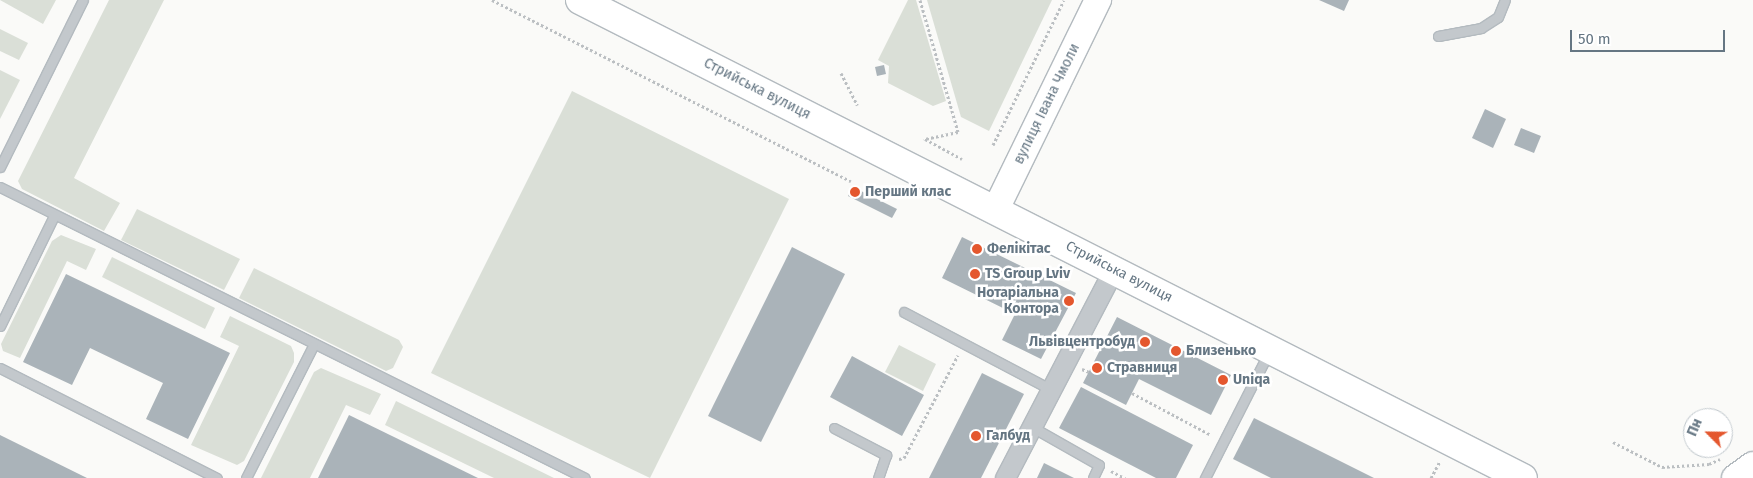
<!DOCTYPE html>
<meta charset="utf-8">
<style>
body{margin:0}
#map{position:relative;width:1753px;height:478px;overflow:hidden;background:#fafaf8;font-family:"Fira Sans",sans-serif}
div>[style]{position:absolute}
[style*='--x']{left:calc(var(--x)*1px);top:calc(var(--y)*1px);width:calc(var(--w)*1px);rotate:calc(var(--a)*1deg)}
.green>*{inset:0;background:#dadfd7}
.building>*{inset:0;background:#aab3b9}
.path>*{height:3px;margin-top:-1.5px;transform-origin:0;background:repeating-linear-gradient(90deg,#bbbfc2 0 2.5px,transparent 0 5px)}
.roads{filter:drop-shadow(1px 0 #b3babf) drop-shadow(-1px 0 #b3babf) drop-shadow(0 1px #b3babf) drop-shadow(0 -1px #b3babf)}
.lane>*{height:9px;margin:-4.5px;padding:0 4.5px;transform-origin:4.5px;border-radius:4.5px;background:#c3c8cc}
.street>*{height:19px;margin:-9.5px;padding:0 9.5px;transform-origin:9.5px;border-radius:9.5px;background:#c3c8cc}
.secondary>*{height:26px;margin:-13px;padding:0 13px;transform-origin:13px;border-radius:13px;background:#fff}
.primary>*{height:28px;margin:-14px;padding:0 14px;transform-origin:14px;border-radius:14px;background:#fff}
.dots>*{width:14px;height:14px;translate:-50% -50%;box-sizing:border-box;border:2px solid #fff;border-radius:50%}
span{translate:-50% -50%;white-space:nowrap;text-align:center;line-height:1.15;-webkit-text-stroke:5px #fff;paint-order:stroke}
.street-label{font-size:14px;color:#657683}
.poi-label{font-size:14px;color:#657683;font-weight:700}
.left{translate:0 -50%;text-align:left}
.right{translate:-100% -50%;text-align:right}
.north{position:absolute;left:1683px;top:408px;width:50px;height:50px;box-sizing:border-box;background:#fff;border:1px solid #c1c8cd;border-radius:50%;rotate:293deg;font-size:14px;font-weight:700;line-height:20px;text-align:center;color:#657683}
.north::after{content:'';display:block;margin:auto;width:18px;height:22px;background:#e4572e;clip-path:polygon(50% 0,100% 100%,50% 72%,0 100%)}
.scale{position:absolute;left:1570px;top:30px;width:155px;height:22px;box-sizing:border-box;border:2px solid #657683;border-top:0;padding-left:6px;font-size:15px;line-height:18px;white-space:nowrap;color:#657683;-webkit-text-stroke:4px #fff;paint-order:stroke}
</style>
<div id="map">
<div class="green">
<div style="clip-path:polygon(0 0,56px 0,43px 24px)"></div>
<div style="clip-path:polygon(109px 0,164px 0,74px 178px,120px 203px,104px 231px,22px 189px,18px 181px)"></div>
<div style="clip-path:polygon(908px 0,916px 0,946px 101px,933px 106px,888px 83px,889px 66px,878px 60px)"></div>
<div style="clip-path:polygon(927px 0,1052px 0,989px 131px,961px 117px)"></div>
<div style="clip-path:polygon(0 29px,28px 43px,19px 60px,0 51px)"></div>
<div style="clip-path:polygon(0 70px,20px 80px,0 119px)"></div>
<div style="clip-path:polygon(572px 91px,789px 199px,650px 478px,431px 373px)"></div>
<div style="clip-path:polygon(137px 209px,240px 259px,224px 290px,121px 240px)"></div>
<div style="clip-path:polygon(61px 235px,96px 249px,86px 270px,67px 261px,20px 358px,3px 351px,1px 344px,52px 241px)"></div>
<div style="clip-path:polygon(112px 257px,215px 308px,205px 329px,102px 277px)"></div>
<div style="clip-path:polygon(254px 268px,399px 340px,403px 347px,393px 368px,386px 371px,239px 298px)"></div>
<div style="clip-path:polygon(230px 316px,291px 346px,294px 353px,294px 362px,244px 461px,237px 465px,191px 445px,239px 346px,220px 337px)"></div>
<div style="clip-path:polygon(899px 345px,936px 364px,923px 391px,885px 372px)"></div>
<div style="clip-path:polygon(321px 368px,381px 394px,370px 415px,346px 405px,310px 478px,261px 478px,314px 372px)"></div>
<div style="clip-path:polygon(396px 401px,554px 478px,494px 478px,385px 425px)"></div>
</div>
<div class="building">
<div style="clip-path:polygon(1319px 0,1349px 0,1344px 11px)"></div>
<div style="clip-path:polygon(884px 65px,886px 74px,877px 76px,875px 67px)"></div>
<div style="clip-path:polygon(1485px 109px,1506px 119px,1493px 148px,1472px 138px)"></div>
<div style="clip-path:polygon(1521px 128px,1541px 136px,1534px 153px,1514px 145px)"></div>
<div style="clip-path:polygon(853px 187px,897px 209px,892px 218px,848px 196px)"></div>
<div style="clip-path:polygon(962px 237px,1076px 293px,1041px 359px,1002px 340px,1015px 314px,942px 278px)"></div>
<div style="clip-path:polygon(792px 247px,845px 274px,761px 442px,708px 416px)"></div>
<div style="clip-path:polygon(66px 274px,230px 353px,188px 439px,146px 419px,163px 383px,90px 348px,72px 385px,23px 362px)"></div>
<div style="clip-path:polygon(1117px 317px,1231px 375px,1211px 415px,1139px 379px,1126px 405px,1083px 383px)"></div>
<div style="clip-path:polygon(852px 356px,924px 395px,902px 436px,830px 397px)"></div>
<div style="clip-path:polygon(982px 373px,1024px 394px,981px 478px,929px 478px)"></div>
<div style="clip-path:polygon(1081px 387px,1193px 445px,1176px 478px,1156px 478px,1059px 428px)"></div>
<div style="clip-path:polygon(349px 415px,478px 478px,318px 478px)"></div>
<div style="clip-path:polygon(1254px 418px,1374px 478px,1271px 478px,1233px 459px)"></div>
<div style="clip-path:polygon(0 435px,87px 478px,0 478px)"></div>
<div style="clip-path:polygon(1044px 463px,1074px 478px,1037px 478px)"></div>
</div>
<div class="path">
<div style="--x:492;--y:0;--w:402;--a:26.8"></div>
<div style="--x:920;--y:0;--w:137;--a:73.9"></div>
<div style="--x:958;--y:132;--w:35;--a:168"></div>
<div style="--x:841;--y:73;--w:36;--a:63"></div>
<div style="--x:925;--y:139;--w:42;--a:28.4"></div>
<div style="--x:993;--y:145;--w:161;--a:-63.9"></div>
<div style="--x:1082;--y:369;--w:8;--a:23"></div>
<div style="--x:1132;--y:393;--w:89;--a:28"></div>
<div style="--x:1613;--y:442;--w:55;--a:27"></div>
<div style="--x:1662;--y:467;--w:47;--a:-3.7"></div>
<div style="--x:1709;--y:464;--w:12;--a:-24"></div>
<div style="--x:899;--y:459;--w:5;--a:-11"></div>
<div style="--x:904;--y:458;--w:116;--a:-62.3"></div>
<div style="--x:1111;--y:471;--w:16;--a:27"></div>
<div style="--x:1431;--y:478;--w:19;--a:-62"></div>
</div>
<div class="roads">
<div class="lane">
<div style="--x:1438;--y:36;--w:44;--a:-10.5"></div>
<div style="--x:1481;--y:28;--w:20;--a:-33"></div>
<div style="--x:1498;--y:17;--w:18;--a:-68"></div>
<div style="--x:0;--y:167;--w:186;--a:-63.6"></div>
<div style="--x:0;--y:187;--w:653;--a:26.45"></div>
<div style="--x:904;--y:312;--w:167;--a:27.8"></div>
<div style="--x:0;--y:326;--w:123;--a:-63.9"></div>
<div style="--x:0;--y:368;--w:243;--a:26.9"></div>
<div style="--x:1032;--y:427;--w:77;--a:29.6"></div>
<div style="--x:1099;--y:465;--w:14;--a:115"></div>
<div style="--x:834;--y:428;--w:59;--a:27.4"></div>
<div style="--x:886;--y:455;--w:24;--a:109"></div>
<div style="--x:246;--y:478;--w:148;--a:-63.1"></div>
<div style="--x:1205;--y:478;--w:141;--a:-63.1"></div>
</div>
<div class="street">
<div style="--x:1005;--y:478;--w:236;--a:-62.5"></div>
</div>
<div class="secondary">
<div style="--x:996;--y:209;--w:233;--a:-64"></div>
<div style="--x:1735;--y:478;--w:22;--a:-36"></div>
</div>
<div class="primary">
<div style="--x:580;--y:0;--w:1057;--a:26.88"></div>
</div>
</div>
<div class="dots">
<div style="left:855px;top:192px;background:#e4572e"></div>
<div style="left:977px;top:249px;background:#e4572e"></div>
<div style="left:975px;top:274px;background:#e4572e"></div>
<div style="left:1069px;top:301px;background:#e4572e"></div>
<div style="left:1145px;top:342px;background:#e4572e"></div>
<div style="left:1176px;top:351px;background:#e4572e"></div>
<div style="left:1097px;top:368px;background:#e4572e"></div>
<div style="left:1223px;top:380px;background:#e4572e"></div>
<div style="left:976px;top:436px;background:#e4572e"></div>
</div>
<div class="street-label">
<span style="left:757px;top:89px;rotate:27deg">Стрийська вулиця</span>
<span style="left:1047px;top:104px;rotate:-64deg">вулиця Івана Чмоли</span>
<span style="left:1119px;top:272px;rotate:27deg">Стрийська вулиця</span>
</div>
<div class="poi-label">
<span class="left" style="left:865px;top:192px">Перший клас</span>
<span class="left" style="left:987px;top:249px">Фелікітас</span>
<span class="left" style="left:985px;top:274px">TS Group Lviv</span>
<span class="right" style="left:1059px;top:301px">Нотаріальна<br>Контора</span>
<span class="right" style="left:1135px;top:342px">Львівцентробуд</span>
<span class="left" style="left:1186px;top:351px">Близенько</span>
<span class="left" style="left:1107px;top:368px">Стравниця</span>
<span class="left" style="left:1233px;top:380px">Uniqa</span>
<span class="left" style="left:986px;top:436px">Галбуд</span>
</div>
<div class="north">Пн</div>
<div class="scale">50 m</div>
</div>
